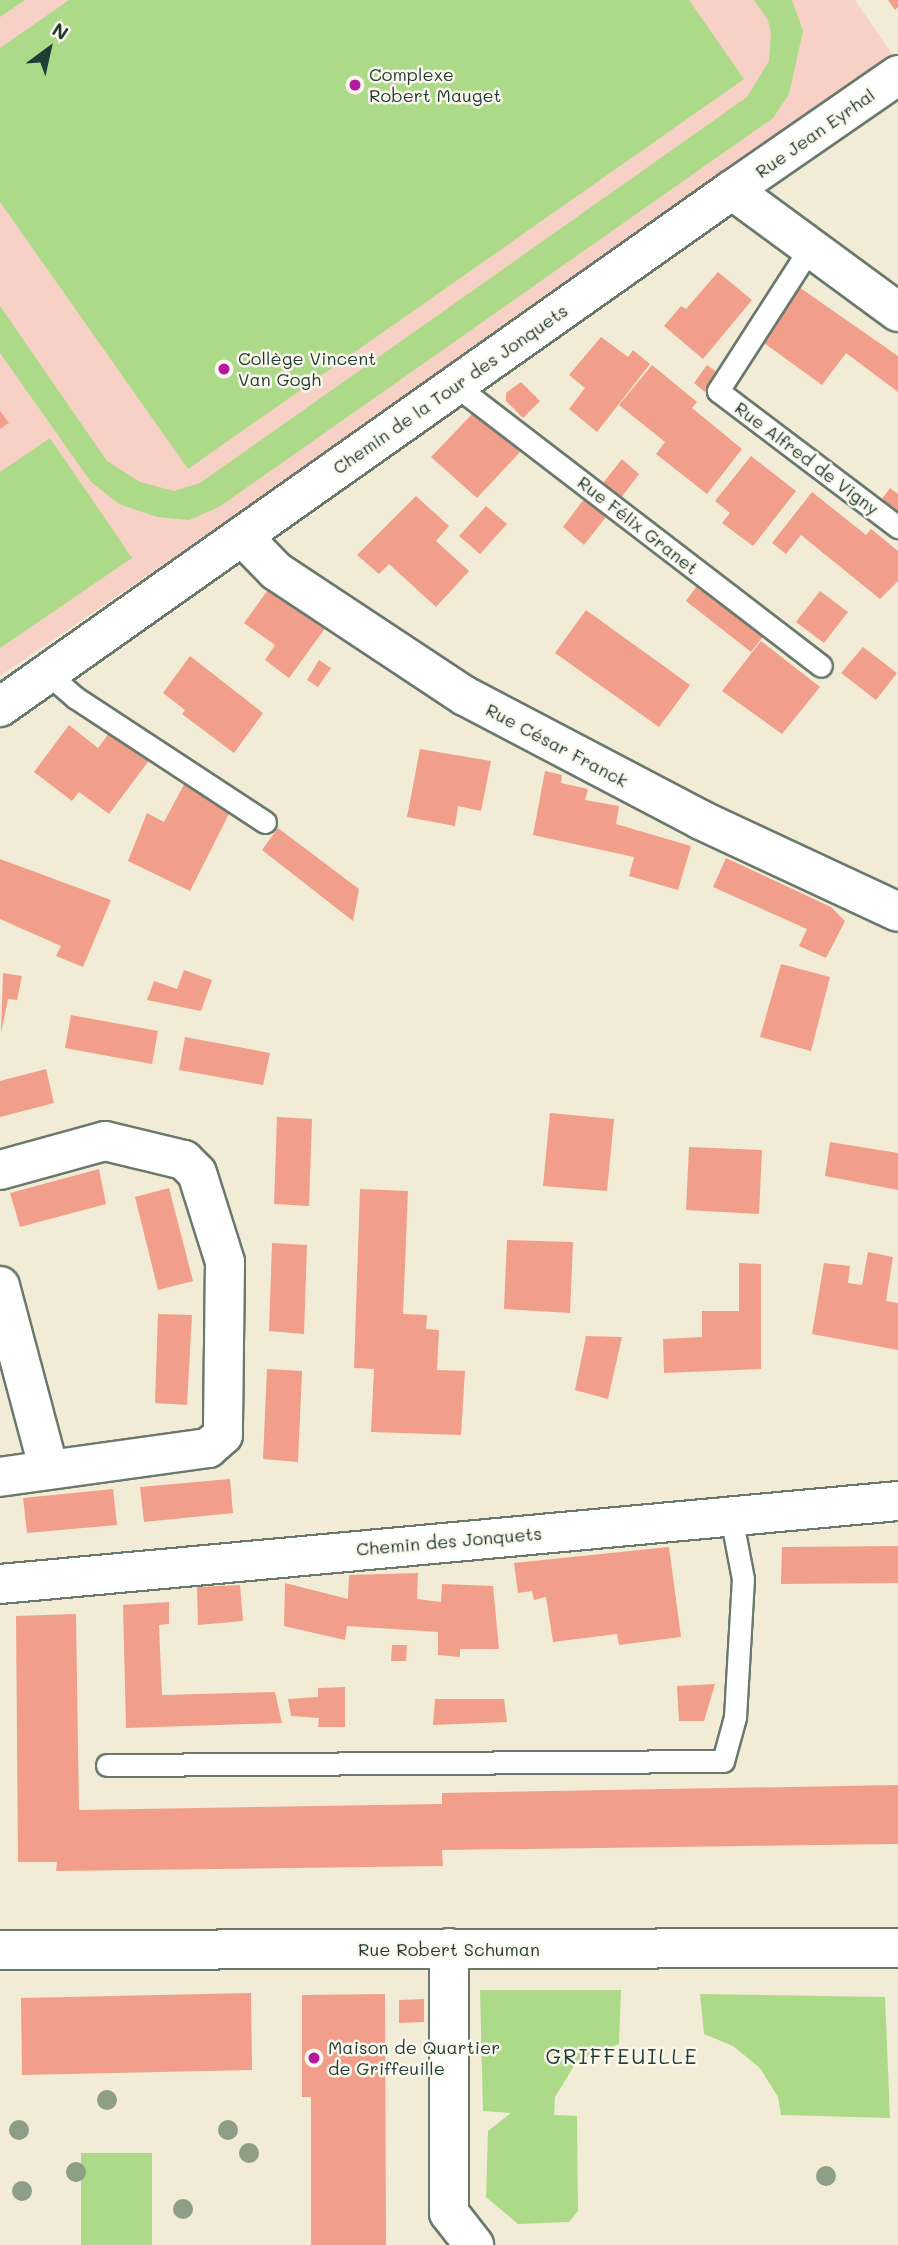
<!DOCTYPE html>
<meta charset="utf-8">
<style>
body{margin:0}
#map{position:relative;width:898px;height:2245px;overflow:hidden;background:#f2ecd6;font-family:Mali,sans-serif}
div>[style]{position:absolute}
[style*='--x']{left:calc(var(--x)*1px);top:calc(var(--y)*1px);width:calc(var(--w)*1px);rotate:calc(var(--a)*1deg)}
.built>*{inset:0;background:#f7d1c6}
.green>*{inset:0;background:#acda88}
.building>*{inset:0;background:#f19f8b}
.roads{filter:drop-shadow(2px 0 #697a6d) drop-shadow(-2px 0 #697a6d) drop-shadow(0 2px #697a6d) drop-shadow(0 -2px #697a6d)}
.lane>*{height:21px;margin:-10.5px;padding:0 10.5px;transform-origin:10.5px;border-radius:10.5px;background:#fff}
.street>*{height:38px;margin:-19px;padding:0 19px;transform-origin:19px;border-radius:19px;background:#fff}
.trees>*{width:20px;height:20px;margin:-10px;border-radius:50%;background:#8d9d86}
.dots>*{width:19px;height:19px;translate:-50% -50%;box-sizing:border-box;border:4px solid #fbf7ec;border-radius:50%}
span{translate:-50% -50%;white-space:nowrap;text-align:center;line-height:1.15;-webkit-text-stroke:5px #fbf7ec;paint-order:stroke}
.poi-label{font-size:18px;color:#1f3d34}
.left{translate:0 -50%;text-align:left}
.street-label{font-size:18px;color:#1f3d34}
.quarter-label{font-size:21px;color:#1f3d34;letter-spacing:2px}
.north{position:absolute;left:14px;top:14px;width:70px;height:70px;-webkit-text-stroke:5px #fbf7ec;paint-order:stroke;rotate:33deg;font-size:19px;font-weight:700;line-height:28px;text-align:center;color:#1f3d34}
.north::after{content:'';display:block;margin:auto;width:24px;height:32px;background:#1f3d34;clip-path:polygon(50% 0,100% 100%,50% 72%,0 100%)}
</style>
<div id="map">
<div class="built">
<div style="clip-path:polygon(0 0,855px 0,898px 63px,0 676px)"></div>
</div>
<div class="green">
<div style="clip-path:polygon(0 0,25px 0,0 17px)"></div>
<div style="clip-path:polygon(69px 0,689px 0,744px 79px,188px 469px,0 202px,0 48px)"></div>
<div style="clip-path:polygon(754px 0,792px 0,803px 31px,789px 94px,773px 118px,219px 507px,189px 520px,157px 517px,119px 504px,91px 482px,0 353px,0 306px,107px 461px,140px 482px,174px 491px,200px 483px,747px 97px,769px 61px,771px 35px,768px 20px)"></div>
<div style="clip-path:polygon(50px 438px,132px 558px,0 648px,0 472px)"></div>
<div style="clip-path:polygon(480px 1990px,621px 1990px,619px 2044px,577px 2061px,555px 2097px,554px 2115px,577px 2116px,578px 2211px,569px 2222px,518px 2224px,486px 2197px,488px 2131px,511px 2113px,483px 2111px)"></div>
<div style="clip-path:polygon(700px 1994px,885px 1997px,890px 2118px,781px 2115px,778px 2097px,760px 2068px,733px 2046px,704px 2034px)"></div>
<div style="clip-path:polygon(81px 2153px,152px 2153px,152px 2245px,81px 2245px)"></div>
</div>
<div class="building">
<div style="clip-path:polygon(888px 0,898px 0,898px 7px,895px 10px)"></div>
<div style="clip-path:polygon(718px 272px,752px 300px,703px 359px,664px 326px,681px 306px,686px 309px)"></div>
<div style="clip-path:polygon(796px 285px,898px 356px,898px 392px,846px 353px,822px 385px,760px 340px)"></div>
<div style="clip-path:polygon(601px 337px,628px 357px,633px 350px,650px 364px,597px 432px,569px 409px,585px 388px,569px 375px)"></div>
<div style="clip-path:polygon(652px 365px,697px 402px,692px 408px,742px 449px,707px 494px,656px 454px,665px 442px,619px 405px)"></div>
<div style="clip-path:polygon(707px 365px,718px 373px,705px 392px,694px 383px)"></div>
<div style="clip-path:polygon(521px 382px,540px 401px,523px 418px,506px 401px,506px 393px)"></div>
<div style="clip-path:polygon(476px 410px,520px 452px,477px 498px,431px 457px)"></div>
<div style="clip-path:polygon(0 411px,9px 423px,0 429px)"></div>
<div style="clip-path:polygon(751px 456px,796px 491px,753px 546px,722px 523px,730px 513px,715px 501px)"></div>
<div style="clip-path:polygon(622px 459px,639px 474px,621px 498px,603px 483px)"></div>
<div style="clip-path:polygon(890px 488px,898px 494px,898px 518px,879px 503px)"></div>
<div style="clip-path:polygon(812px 492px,866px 535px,871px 529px,898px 551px,898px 581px,880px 599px,801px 535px,786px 554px,772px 543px)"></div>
<div style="clip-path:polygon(587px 495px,609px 513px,584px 545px,563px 527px)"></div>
<div style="clip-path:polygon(416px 496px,449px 526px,436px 541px,469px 571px,436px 607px,389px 564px,379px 574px,357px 555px)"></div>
<div style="clip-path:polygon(486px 506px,507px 524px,480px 554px,459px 536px)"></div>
<div style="clip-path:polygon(699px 583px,765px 634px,751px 652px,686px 601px)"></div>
<div style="clip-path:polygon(270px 587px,326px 627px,289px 678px,265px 660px,275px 645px,244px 623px)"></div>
<div style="clip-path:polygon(820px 591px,848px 612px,824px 643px,796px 622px)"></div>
<div style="clip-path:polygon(586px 610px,690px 685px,659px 727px,555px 653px)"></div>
<div style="clip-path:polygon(761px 641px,820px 687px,782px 734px,722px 691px)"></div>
<div style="clip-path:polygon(863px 647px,897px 673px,876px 700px,841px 673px)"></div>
<div style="clip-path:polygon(190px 656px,263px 713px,234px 753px,182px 714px,185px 710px,163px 693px)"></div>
<div style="clip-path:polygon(319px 660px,331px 668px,318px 687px,307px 680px)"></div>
<div style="clip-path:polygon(69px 725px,98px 748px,112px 729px,150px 759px,109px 814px,79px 792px,72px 801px,34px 772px)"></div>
<div style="clip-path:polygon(420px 749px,491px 761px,481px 811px,458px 806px,455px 826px,407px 817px)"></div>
<div style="clip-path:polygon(545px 771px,562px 775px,561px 783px,588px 789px,585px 800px,619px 806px,616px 824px,691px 846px,678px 890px,629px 876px,634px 857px,533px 835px)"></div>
<div style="clip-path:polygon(189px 775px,233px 806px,190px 891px,128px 861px,147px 813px,164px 822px)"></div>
<div style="clip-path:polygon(278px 828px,359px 889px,353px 921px,262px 850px)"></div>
<div style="clip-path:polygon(726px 858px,831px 907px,845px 921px,826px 958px,799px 946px,807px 929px,713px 887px)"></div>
<div style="clip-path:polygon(0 859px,111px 900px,83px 967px,56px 956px,61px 946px,0 919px)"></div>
<div style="clip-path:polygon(781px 964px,830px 977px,811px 1051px,760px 1037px)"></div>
<div style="clip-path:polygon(184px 970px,212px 980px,201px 1011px,147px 1000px,154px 981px,177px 989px)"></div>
<div style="clip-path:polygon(3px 973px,22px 976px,17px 1000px,8px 999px,1px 1033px)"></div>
<div style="clip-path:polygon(71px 1015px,158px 1031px,152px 1064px,65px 1048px)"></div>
<div style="clip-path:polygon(185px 1037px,270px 1053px,263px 1085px,179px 1070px)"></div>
<div style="clip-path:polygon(46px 1069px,54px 1103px,0 1117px,0 1081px)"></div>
<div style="clip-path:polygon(550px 1113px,614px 1119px,607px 1191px,543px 1186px)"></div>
<div style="clip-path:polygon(277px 1117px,312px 1119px,309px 1206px,274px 1204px)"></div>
<div style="clip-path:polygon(830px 1142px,898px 1153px,898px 1190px,825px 1176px)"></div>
<div style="clip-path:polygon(689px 1147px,762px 1150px,759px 1214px,686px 1210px)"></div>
<div style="clip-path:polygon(99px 1169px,106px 1204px,20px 1227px,10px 1193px)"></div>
<div style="clip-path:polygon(169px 1188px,193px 1281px,158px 1290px,135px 1197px)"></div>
<div style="clip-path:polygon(360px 1189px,408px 1191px,403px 1314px,427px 1315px,426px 1329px,439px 1330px,437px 1370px,465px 1371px,461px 1435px,371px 1432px,374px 1369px,354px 1368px)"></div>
<div style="clip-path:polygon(507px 1240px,573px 1242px,570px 1313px,504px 1309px)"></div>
<div style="clip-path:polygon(272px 1243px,307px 1245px,304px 1334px,269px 1331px)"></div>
<div style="clip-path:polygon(868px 1252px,893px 1257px,886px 1301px,898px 1303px,898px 1350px,812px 1334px,824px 1263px,850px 1266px,848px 1283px,862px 1285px)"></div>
<div style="clip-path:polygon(739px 1263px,761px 1264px,761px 1369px,664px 1373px,663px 1339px,702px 1337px,702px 1311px,739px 1311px)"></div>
<div style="clip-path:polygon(158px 1314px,192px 1315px,187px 1405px,155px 1403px)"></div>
<div style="clip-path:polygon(586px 1336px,622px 1337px,608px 1399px,575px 1390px)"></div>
<div style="clip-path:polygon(267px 1369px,302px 1371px,298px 1462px,263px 1459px)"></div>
<div style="clip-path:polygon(230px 1479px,233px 1513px,144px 1522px,140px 1487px)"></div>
<div style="clip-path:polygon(113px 1489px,117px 1525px,27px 1533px,23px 1498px)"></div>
<div style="clip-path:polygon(898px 1546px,898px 1583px,781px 1584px,782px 1547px)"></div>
<div style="clip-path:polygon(669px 1547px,681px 1637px,619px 1645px,617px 1634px,553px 1642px,546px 1597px,534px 1600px,532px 1591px,518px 1593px,514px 1563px)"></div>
<div style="clip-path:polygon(418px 1573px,417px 1599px,441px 1602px,442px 1584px,493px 1586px,499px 1649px,460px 1649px,460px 1657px,438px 1655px,438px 1632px,347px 1626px,345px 1640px,284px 1626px,285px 1583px,348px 1599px,349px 1575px)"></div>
<div style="clip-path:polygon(240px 1585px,243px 1621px,198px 1625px,197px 1587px)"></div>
<div style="clip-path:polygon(169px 1602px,169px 1624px,159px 1625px,162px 1695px,275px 1692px,282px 1723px,126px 1728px,123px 1605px)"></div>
<div style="clip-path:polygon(76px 1614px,79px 1810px,442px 1804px,442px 1793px,898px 1785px,898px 1844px,442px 1850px,443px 1866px,56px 1871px,57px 1862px,18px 1862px,16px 1616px)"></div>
<div style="clip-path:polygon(392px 1645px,407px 1645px,406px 1661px,391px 1661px)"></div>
<div style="clip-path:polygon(715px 1684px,704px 1721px,679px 1721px,677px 1686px)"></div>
<div style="clip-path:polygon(345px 1687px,345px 1727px,318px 1727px,319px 1718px,291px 1716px,288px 1699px,318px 1697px,318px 1688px)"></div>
<div style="clip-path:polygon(435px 1699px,504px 1699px,507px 1722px,433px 1725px)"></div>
<div style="clip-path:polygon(251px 1993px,252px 2070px,22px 2075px,21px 1998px)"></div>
<div style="clip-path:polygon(385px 1994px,386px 2245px,311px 2245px,311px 2097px,302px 2097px,302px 1995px)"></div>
<div style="clip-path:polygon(424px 1999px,424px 2022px,399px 2023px,399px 2000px)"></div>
</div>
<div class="roads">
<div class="lane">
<div style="--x:810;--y:248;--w:170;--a:122.8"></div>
<div style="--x:718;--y:391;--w:226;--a:37.1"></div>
<div style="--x:455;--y:385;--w:461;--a:37.5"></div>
<div style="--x:47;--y:673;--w:38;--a:41"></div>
<div style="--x:76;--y:698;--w:226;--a:33.3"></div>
<div style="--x:107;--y:1765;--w:616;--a:-0.37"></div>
<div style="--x:723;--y:1761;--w:46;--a:-74.7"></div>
<div style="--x:735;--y:1717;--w:138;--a:-86.7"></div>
<div style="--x:743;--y:1579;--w:64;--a:-100.8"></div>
</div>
<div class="street">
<div style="--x:732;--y:190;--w:202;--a:-34.7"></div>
<div style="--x:242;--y:536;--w:49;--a:45.8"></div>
<div style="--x:276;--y:571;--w:227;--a:33.5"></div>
<div style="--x:465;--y:696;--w:267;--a:27.7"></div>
<div style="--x:701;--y:820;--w:217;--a:25"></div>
<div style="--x:0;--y:707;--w:896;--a:-35.23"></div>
<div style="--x:732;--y:190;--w:206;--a:36.3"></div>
<div style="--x:0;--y:1170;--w:109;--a:-15.4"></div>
<div style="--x:105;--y:1141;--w:81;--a:13.5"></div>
<div style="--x:184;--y:1160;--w:18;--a:45"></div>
<div style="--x:197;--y:1173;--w:93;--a:72.5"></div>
<div style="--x:225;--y:1262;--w:173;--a:90.7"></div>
<div style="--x:223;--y:1435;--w:20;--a:139"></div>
<div style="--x:208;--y:1448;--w:210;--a:172.1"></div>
<div style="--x:0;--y:1286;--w:190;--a:75.1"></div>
<div style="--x:0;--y:1584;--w:902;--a:-5.28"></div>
<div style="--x:449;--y:1948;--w:265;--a:90"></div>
<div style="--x:449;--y:2213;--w:41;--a:52"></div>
<div style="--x:0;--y:1950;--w:898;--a:-0.13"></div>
</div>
</div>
<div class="trees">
<div style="left:107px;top:2100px"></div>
<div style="left:19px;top:2130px"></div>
<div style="left:228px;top:2130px"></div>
<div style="left:249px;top:2153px"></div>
<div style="left:76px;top:2172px"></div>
<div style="left:826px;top:2176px"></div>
<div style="left:22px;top:2191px"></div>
<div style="left:183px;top:2209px"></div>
</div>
<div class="dots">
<div style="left:355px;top:85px;background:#b5179e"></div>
<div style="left:224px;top:369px;background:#b5179e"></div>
<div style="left:314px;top:2058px;background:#b5179e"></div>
</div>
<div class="poi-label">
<span class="left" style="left:369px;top:85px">Complexe<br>Robert Mauget</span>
<span class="left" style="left:238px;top:369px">Collège Vincent<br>Van Gogh</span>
<span class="left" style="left:328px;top:2058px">Maison de Quartier<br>de Griffeuille</span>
</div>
<div class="street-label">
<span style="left:815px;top:133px;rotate:-35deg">Rue Jean Eyrhal</span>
<span style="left:450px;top:389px;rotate:-35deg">Chemin de la Tour des Jonquets</span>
<span style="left:807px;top:458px;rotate:37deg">Rue Alfred de Vigny</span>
<span style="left:638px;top:525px;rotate:38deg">Rue Félix Granet</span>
<span style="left:557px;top:745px;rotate:28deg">Rue César Franck</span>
<span style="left:449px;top:1541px;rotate:-5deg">Chemin des Jonquets</span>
<span style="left:449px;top:1949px">Rue Robert Schuman</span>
</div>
<div class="quarter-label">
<span style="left:622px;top:2056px">GRIFFEUILLE</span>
</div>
<div class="north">N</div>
</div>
